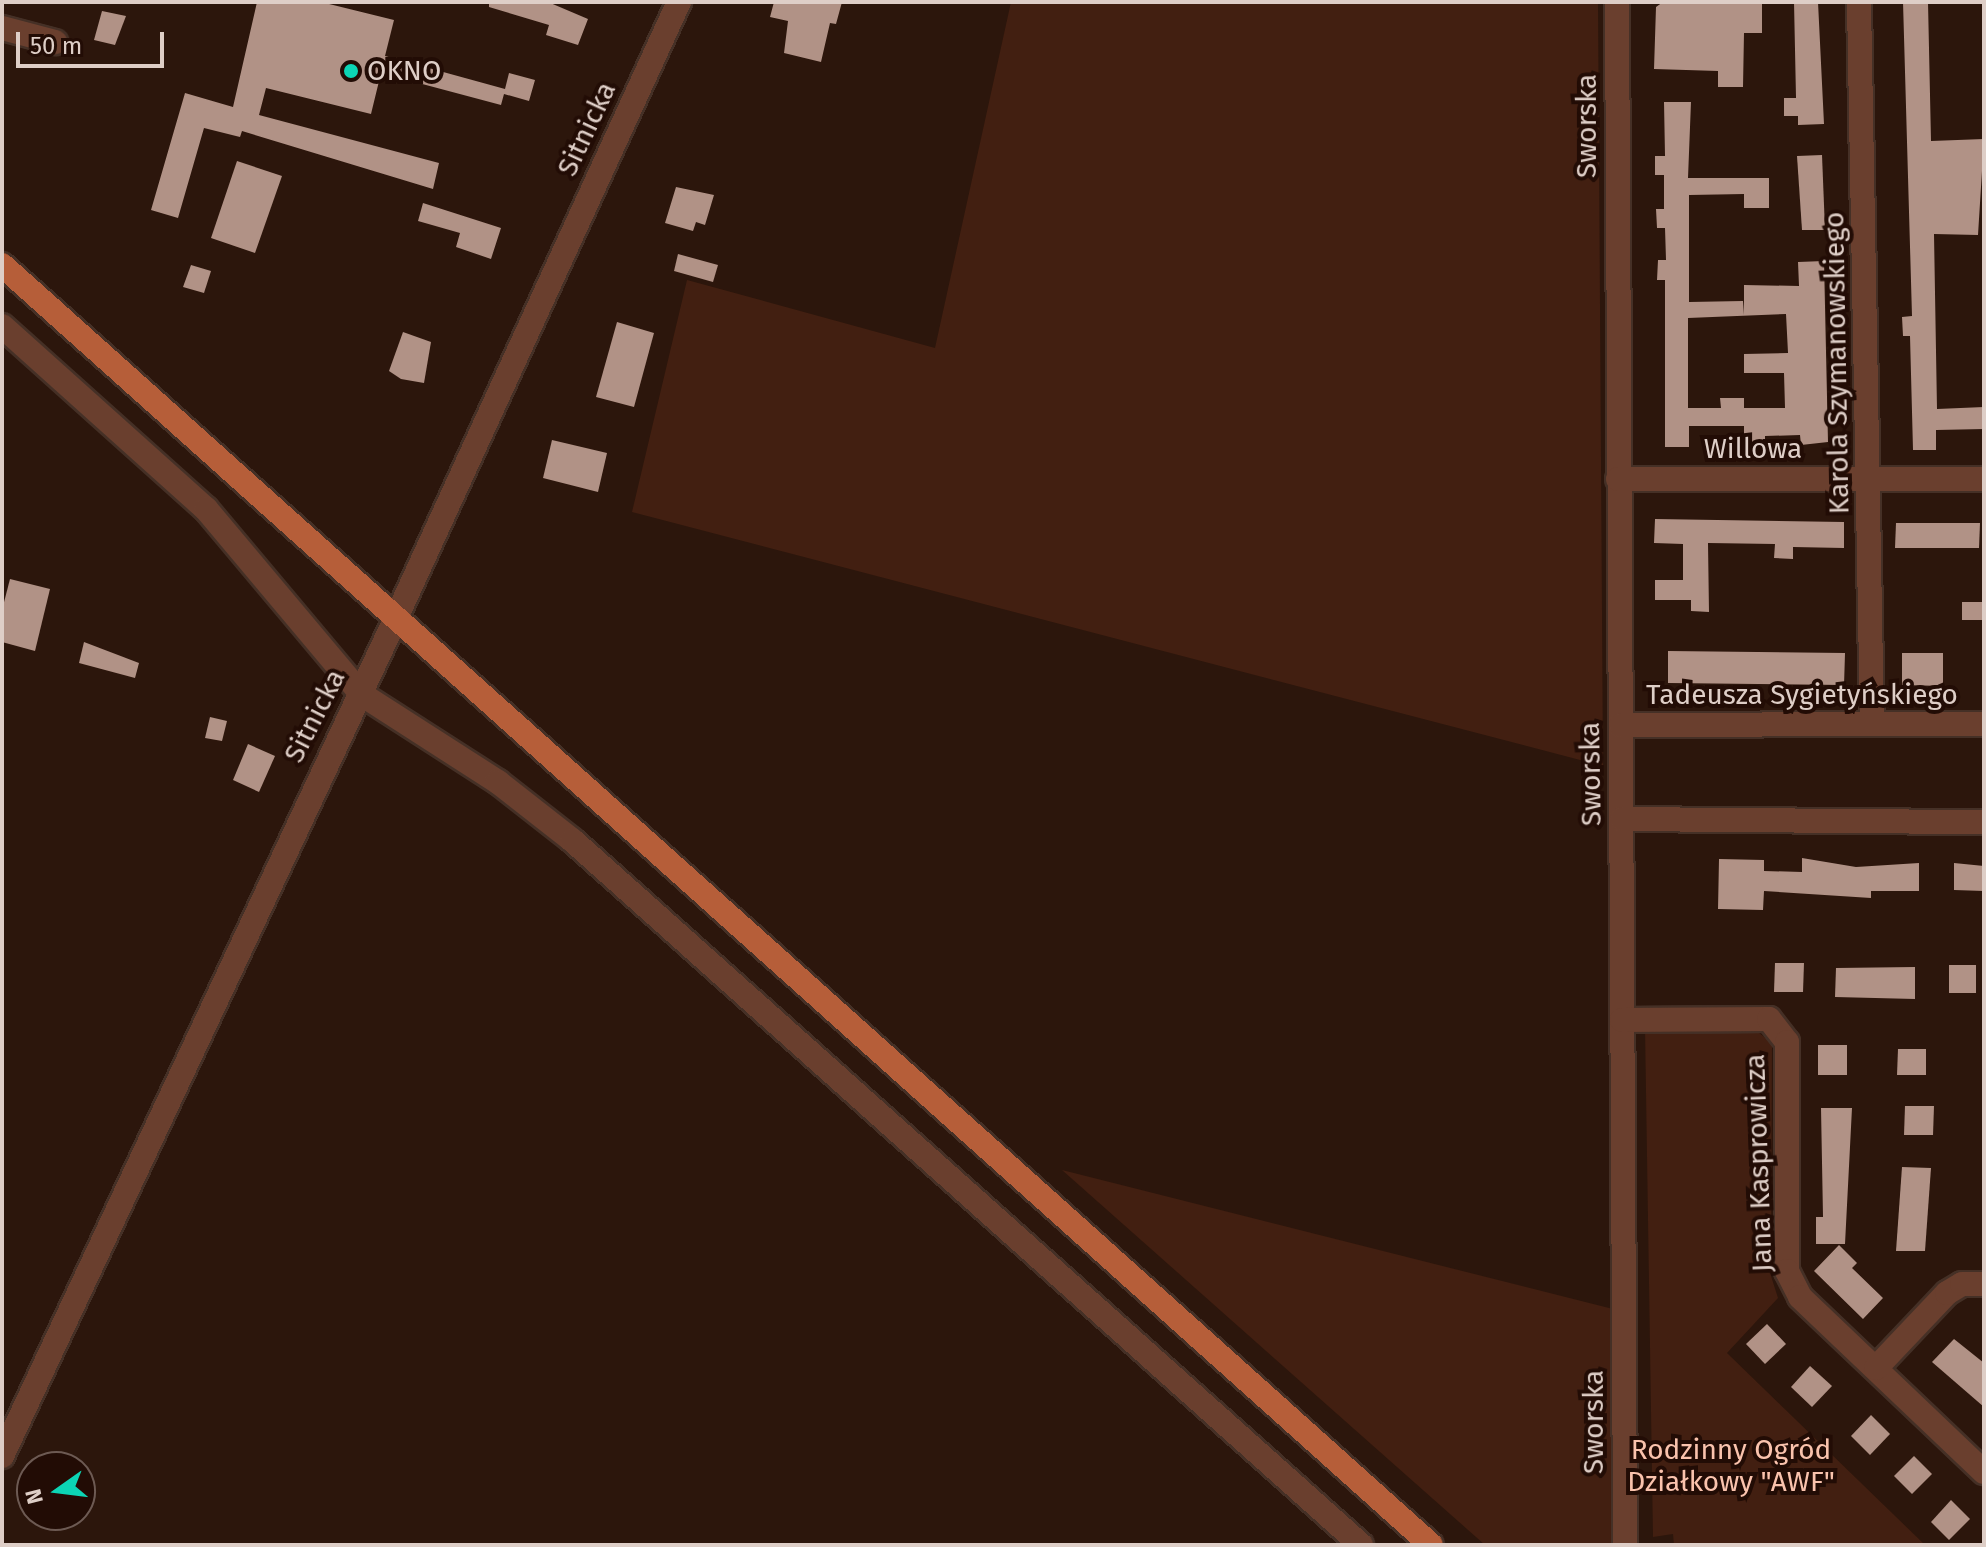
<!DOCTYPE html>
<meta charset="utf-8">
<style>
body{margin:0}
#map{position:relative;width:1986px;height:1547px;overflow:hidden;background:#2c160c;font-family:"Fira Sans",sans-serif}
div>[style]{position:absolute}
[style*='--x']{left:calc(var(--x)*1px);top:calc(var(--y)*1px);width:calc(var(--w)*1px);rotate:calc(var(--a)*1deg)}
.green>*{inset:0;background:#421f11}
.building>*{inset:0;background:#b19286}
.roads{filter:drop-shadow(2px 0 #453026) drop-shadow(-2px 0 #453026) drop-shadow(0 2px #453026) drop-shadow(0 -2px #453026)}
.minor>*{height:24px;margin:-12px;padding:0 12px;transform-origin:12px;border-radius:12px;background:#6a3f2e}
.tertiary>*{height:24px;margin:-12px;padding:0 12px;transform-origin:12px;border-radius:12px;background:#6a3f2e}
.primary>*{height:24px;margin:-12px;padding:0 12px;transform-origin:12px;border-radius:12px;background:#b65e39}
.dots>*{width:22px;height:22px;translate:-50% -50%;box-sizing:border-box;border:4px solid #220c05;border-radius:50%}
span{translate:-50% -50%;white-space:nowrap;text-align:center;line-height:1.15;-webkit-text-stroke:8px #220c05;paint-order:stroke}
.poi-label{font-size:28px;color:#decec7}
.left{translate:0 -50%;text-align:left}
.street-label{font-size:28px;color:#decec7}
.park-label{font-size:28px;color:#fac3ad}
.frame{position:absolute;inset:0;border:4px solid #decec7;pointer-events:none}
.north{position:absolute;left:16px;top:1451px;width:80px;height:80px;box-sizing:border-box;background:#220c05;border:2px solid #6d5a53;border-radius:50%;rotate:256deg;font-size:22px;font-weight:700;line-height:32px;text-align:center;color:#decec7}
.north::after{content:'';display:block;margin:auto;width:28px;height:36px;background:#0cd5b5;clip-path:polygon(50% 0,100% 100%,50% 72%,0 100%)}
.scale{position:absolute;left:16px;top:32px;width:148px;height:36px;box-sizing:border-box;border:4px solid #decec7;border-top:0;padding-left:10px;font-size:24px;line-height:28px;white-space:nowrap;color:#decec7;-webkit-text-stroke:6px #220c05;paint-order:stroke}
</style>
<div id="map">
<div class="green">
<div style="clip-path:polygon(1011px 2px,1598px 2px,1603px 766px,632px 512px,687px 280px,935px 348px)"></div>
<div style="clip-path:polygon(1645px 1028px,1754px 1029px,1772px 1043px,1771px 1276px,1778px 1298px,1727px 1353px,1925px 1545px,1674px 1545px,1673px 1534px,1653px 1537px)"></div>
<div style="clip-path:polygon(1062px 1170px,1613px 1309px,1615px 1545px,1485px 1545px)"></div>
</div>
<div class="building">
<div style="clip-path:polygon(257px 2px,321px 2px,394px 20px,385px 56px,505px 89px,509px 73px,535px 80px,529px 101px,504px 94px,501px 105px,381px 73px,371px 114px,266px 88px,259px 115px,439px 163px,433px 189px,242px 131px,240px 137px,204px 128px,178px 218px,151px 210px,185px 93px,233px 107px)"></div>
<div style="clip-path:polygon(489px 2px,548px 2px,588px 19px,578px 45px,546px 35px,549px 25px,489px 7px)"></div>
<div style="clip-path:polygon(774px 2px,842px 2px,836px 24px,830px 23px,821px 62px,784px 53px,788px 21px,770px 17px)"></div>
<div style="clip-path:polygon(1663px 2px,1762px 2px,1762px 33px,1744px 33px,1743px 87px,1718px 87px,1718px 71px,1654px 69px,1656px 7px)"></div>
<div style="clip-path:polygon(1794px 2px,1818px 2px,1824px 124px,1798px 125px,1798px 116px,1784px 116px,1784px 98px,1796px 98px)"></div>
<div style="clip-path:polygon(1903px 2px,1928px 2px,1931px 141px,1984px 139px,1978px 235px,1934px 234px,1937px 409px,1984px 407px,1984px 429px,1936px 430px,1936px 450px,1913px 450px,1910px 336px,1903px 336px,1902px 317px,1912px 316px)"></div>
<div style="clip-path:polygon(102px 11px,126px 16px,115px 45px,94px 40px)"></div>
<div style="clip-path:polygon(evenodd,1664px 102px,1691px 102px,1688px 178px,1769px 178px,1769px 208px,1744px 208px,1744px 194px,1689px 195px,1689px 302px,1743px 301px,1744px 315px,1744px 285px,1799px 286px,1798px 262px,1824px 261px,1828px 442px,1801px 445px,1800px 435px,1765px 436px,1765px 450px,1744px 450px,1744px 426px,1689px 426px,1689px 447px,1665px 447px,1665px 280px,1657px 280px,1658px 260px,1666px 260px,1665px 228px,1657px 228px,1656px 209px,1664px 209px,1664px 175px,1655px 175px,1655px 156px,1665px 156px,1664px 102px,1786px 314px,1788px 353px,1744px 354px,1744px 373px,1784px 373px,1785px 408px,1744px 408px,1744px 398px,1720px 398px,1721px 408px,1688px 408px,1688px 318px,1786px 314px)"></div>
<div style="clip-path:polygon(1822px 155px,1825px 230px,1802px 230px,1797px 156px)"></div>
<div style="clip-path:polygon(237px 161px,282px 176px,255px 253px,211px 238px)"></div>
<div style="clip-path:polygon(676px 187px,714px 195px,705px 225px,696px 222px,693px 231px,665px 223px)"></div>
<div style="clip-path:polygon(423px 203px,501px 228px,491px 259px,456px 247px,460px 233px,418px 221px)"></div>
<div style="clip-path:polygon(678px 254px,718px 265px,713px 282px,674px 271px)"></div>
<div style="clip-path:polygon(191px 265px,211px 271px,204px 293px,183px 287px)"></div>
<div style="clip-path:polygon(617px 322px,654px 333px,634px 407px,596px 397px)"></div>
<div style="clip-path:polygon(403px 332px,431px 342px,424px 383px,401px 379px,389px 371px)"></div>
<div style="clip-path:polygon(552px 440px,607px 453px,598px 492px,543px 478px)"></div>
<div style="clip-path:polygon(1655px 519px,1844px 522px,1844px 548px,1793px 547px,1793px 559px,1774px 558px,1775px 544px,1708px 543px,1709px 612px,1691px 611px,1691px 600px,1655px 600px,1655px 580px,1683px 580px,1683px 544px,1654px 543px)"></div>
<div style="clip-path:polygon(1896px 523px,1980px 523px,1979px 548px,1895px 548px)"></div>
<div style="clip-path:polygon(10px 579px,50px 589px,35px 651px,2px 642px,2px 610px)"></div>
<div style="clip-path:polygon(1962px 602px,1984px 602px,1984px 620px,1962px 620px)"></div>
<div style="clip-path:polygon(84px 642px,139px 663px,135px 678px,79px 663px)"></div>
<div style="clip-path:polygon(1668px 651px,1845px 653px,1844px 685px,1668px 683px)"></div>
<div style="clip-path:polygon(1902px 653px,1943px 653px,1943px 686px,1902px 685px)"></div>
<div style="clip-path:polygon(210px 717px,227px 721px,222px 741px,205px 738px)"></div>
<div style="clip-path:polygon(248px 744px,275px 756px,259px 792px,233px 780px)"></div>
<div style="clip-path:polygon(1802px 858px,1856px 867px,1919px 863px,1919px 891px,1871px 891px,1871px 898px,1764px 891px,1763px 910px,1718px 909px,1719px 859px,1764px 860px,1764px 871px,1802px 872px)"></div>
<div style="clip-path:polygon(1954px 863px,1984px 866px,1984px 891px,1954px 890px)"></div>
<div style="clip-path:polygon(1775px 963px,1804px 963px,1803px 992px,1774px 992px)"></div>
<div style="clip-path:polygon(1949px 965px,1976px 965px,1976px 993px,1949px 993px)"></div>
<div style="clip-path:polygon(1915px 967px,1915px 999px,1835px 997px,1836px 968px)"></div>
<div style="clip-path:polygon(1818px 1045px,1847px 1045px,1847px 1075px,1818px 1075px)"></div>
<div style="clip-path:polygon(1898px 1049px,1926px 1049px,1926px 1075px,1897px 1075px)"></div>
<div style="clip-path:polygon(1905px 1106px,1934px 1106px,1933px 1135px,1904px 1135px)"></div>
<div style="clip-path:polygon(1821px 1108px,1852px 1108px,1845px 1244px,1816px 1244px,1816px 1217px,1823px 1217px)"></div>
<div style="clip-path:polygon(1902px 1167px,1931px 1168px,1925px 1251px,1896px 1251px)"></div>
<div style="clip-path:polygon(1839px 1245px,1857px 1263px,1852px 1268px,1883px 1298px,1863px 1319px,1814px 1271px)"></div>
<div style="clip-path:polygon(1767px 1324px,1786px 1344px,1765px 1364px,1746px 1344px)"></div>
<div style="clip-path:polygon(1954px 1339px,1984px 1363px,1984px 1407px,1932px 1362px)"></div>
<div style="clip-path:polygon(1810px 1366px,1832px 1386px,1812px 1407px,1791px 1387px)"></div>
<div style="clip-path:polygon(1871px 1415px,1890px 1434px,1870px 1455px,1851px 1436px)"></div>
<div style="clip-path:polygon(1914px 1456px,1932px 1474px,1912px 1494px,1894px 1476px)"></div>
<div style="clip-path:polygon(1951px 1500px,1970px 1519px,1949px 1540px,1931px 1522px)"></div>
</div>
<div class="roads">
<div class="minor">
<div style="--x:1617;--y:2;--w:1543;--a:89.7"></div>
<div style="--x:1859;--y:2;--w:721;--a:88.97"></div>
<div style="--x:2;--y:28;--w:55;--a:14.8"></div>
<div style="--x:2;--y:326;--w:274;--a:41.9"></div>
<div style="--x:206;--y:509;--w:241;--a:50"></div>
<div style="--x:361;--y:694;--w:163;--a:32.7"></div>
<div style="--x:498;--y:782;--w:94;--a:38.1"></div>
<div style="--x:572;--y:840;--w:1058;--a:41.78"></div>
<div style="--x:1618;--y:479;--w:366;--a:0"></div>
<div style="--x:1621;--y:725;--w:363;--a:-0.2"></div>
<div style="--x:1622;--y:819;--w:362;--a:0.5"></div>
<div style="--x:1622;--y:1020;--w:147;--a:-0.4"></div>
<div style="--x:1769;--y:1019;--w:29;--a:52"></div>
<div style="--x:1787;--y:1042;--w:229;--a:90"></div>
<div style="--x:1787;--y:1271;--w:29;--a:63"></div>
<div style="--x:1800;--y:1297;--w:254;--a:43.6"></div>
<div style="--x:1876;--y:1368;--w:103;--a:-46.6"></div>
<div style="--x:1947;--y:1293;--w:17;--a:-31"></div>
<div style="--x:1962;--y:1284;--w:22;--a:0"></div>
<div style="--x:2;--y:1456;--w:926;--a:-64.82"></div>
</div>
<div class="tertiary">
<div style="--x:396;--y:618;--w:678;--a:-65.33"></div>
</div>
<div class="primary">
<div style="--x:2;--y:265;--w:1918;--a:41.85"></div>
</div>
</div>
<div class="dots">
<div style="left:351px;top:71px;background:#0cd5b5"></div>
</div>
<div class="poi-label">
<span class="left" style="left:367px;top:71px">OKNO</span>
</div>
<div class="street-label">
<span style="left:1587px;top:126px;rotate:-90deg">Sworska</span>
<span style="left:587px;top:129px;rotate:-65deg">Sitnicka</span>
<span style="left:1837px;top:363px;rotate:-91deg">Karola Szymanowskiego</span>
<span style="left:1753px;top:449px">Willowa</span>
<span style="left:1802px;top:695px">Tadeusza Sygietyńskiego</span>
<span style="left:315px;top:716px;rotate:-63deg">Sitnicka</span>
<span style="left:1591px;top:774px;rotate:-91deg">Sworska</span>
<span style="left:1759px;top:1163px;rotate:-92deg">Jana Kasprowicza</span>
<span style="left:1594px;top:1422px;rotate:-90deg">Sworska</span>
</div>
<div class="park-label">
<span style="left:1731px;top:1466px">Rodzinny Ogród<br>Działkowy "AWF"</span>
</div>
<div class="frame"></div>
<div class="north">N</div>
<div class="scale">50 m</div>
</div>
